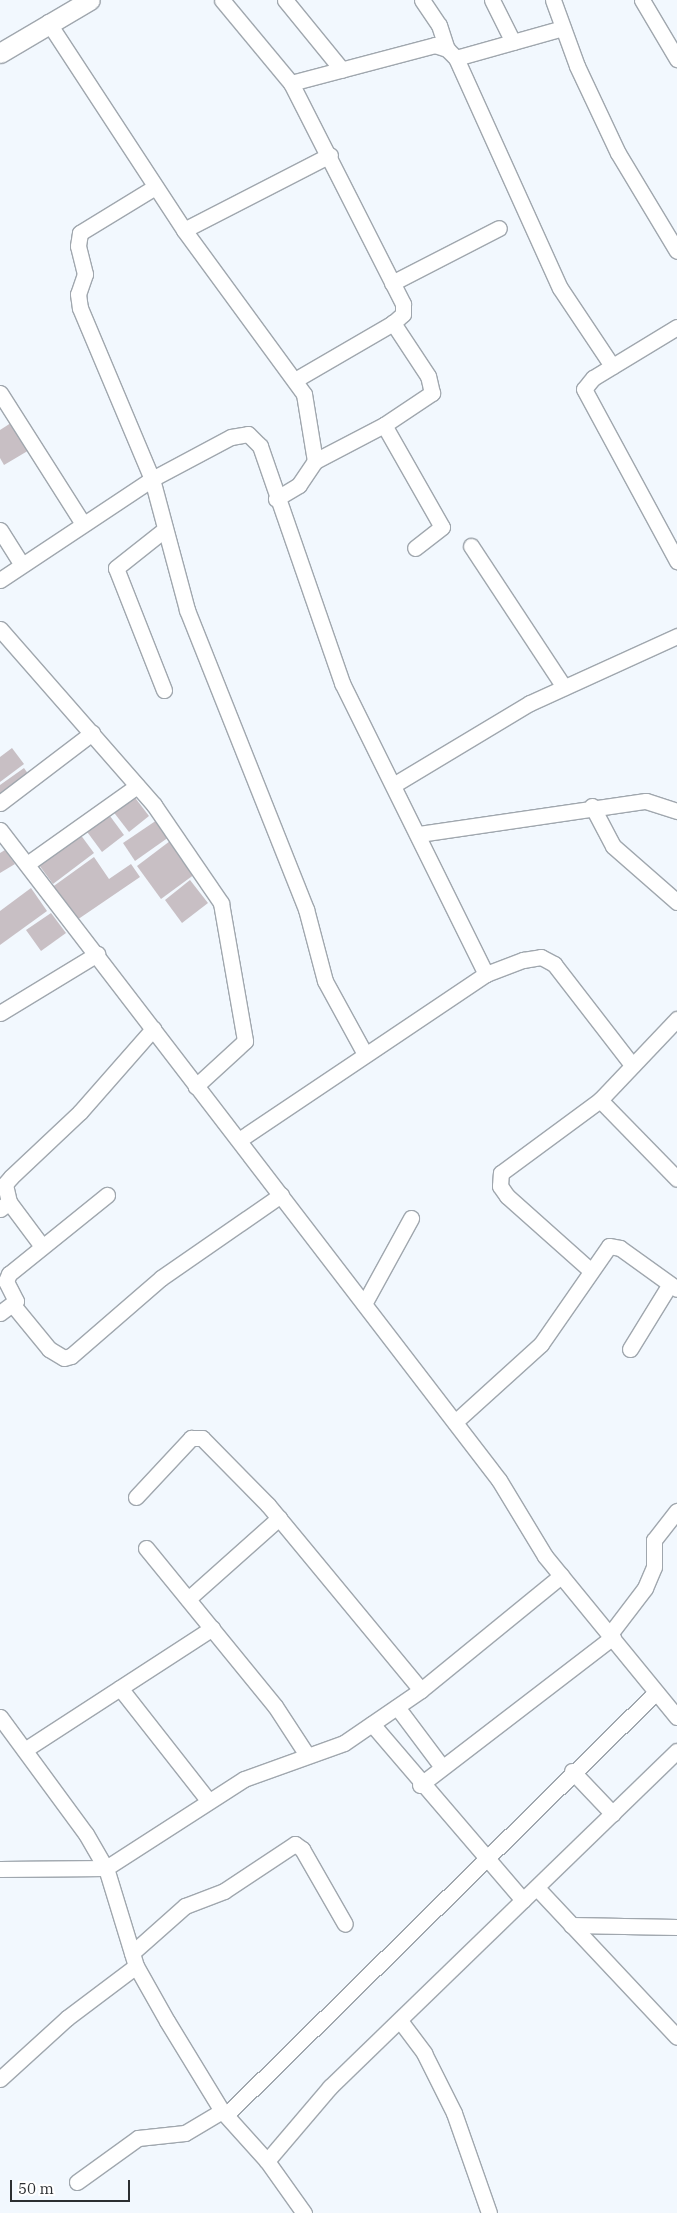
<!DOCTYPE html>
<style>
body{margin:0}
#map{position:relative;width:677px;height:2213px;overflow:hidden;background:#f2f8fe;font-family:"IBM Plex Serif",serif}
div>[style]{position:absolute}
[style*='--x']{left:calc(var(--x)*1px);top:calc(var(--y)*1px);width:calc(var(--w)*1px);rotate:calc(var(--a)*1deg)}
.building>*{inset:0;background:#c8bfc4}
.roads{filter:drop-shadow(1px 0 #a0a7ae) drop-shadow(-1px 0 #a0a7ae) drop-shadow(0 1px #a0a7ae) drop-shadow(0 -1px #a0a7ae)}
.minor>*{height:15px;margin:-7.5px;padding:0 7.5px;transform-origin:7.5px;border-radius:7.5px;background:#fff}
.tertiary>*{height:19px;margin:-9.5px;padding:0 9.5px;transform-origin:9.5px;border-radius:9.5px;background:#fff}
span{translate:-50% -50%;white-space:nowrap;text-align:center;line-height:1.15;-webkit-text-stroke:4.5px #fff;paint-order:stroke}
.scale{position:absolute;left:10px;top:2180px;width:120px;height:22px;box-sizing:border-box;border:2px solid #2b2e31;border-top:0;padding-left:6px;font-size:15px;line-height:18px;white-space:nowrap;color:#2b2e31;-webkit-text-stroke:4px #fff;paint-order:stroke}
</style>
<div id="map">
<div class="building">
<div style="clip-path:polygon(14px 421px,31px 449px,4px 465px,0 458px,0 430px)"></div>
<div style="clip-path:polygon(12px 748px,24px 764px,0 782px,0 757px)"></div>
<div style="clip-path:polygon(24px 768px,31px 778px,0 802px,0 785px)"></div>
<div style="clip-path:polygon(133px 795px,149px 816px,129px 832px,112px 810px)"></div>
<div style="clip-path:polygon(107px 812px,124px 835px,102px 852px,85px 829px)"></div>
<div style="clip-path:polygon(157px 820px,169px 837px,135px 861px,123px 843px)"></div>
<div style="clip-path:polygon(80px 834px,94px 853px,53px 884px,39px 865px)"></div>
<div style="clip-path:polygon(170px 841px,195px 874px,161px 899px,137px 866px)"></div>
<div style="clip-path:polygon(5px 850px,15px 864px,0 873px,0 853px)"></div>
<div style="clip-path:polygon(94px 857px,109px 879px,131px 864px,140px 877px,74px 922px,51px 888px)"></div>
<div style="clip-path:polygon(190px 880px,208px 903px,182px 923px,165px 900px)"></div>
<div style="clip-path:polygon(31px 888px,47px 911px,0 945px,0 911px)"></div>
<div style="clip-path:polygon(51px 913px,66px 933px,41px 951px,26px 930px)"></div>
</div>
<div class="roads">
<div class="minor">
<div style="--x:222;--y:0;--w:108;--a:50.3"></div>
<div style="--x:291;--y:83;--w:248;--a:63.1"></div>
<div style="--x:403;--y:304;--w:10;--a:90"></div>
<div style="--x:403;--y:314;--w:13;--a:138"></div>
<div style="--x:393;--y:323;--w:113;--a:149.8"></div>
<div style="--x:285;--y:0;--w:90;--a:50.8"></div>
<div style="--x:422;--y:0;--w:30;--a:56"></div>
<div style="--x:439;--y:25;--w:25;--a:72"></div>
<div style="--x:492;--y:0;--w:47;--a:63.4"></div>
<div style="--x:553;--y:0;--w:70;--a:70"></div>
<div style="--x:577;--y:66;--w:96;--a:64.8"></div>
<div style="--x:618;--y:153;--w:114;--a:59"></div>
<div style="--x:642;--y:0;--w:69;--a:59.3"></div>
<div style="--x:48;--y:22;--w:249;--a:56.8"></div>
<div style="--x:184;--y:230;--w:203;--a:53.8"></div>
<div style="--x:304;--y:394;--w:68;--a:80.7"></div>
<div style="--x:315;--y:461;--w:29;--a:124"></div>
<div style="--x:299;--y:485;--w:27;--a:149"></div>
<div style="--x:456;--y:58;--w:111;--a:-15.7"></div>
<div style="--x:291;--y:83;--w:149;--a:-14.8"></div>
<div style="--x:435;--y:45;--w:13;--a:18"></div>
<div style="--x:447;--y:49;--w:13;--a:45"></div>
<div style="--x:456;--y:58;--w:252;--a:65.7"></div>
<div style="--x:560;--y:288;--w:94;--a:56.3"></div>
<div style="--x:155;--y:187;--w:88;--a:148.5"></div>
<div style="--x:80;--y:233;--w:13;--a:99"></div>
<div style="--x:78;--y:246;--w:29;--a:76"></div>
<div style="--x:85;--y:274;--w:21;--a:109"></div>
<div style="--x:78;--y:294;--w:14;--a:82"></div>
<div style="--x:80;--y:308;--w:186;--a:67.2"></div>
<div style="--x:152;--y:479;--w:136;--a:75"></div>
<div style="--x:187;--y:610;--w:322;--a:68.3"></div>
<div style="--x:306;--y:909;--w:74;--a:75.2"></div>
<div style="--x:325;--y:981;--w:83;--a:61.3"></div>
<div style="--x:184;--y:230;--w:164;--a:-27.2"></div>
<div style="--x:392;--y:283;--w:120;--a:-27.2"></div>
<div style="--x:677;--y:327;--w:98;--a:148.7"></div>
<div style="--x:593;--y:378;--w:14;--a:129"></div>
<div style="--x:584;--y:389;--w:196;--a:61.6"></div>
<div style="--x:0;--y:393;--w:155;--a:57.6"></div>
<div style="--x:384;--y:425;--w:117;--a:60.4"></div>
<div style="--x:442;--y:527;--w:34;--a:142"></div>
<div style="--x:315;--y:461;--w:78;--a:-27.6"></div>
<div style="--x:384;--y:425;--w:58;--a:-33.7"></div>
<div style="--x:432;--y:393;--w:17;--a:-103"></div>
<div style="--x:428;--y:376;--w:64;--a:-123.4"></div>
<div style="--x:0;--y:530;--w:41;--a:57.8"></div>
<div style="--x:471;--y:546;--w:169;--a:56.6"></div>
<div style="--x:0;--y:580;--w:182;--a:-33.6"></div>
<div style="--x:152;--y:479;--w:89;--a:-28"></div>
<div style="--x:231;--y:437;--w:17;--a:-10"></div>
<div style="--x:248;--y:434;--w:17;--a:45"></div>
<div style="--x:260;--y:446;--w:251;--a:70.9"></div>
<div style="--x:342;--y:683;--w:325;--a:63.7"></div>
<div style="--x:0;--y:629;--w:234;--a:48.8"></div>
<div style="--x:154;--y:805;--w:119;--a:55.6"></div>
<div style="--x:221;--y:903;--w:140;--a:80.1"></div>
<div style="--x:245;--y:1041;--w:67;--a:137.4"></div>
<div style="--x:164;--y:690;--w:131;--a:-111.5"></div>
<div style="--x:116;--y:568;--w:61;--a:-38.4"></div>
<div style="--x:395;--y:784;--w:157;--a:-31"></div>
<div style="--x:530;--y:703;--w:162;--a:-24.5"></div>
<div style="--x:0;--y:803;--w:116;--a:-37.3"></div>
<div style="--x:592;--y:806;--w:45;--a:62.3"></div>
<div style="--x:613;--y:846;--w:85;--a:41.2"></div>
<div style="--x:0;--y:830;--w:819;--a:52.49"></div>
<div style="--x:499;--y:1480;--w:89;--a:58.8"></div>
<div style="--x:545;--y:1556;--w:208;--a:50.7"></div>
<div style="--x:419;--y:834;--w:229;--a:-8.3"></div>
<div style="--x:646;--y:801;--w:33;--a:18"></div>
<div style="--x:27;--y:864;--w:135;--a:-35.3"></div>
<div style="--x:0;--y:1013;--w:114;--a:-31.3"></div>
<div style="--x:600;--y:1100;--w:110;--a:45.7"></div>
<div style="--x:239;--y:1140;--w:298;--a:-33.9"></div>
<div style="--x:486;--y:974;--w:40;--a:-21"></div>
<div style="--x:523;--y:960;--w:18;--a:-9"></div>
<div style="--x:541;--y:957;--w:15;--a:28"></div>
<div style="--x:554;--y:964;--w:128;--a:52.3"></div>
<div style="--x:9;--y:1202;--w:54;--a:53.3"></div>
<div style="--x:0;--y:1209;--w:11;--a:-38"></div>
<div style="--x:9;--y:1202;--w:18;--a:-103"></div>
<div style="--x:5;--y:1184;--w:9;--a:-49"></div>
<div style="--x:11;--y:1177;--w:95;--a:-43.3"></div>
<div style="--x:80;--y:1112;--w:111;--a:-48.7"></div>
<div style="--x:590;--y:1270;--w:111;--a:-138.3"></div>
<div style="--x:507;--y:1196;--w:12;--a:-125"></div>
<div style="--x:500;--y:1186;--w:13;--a:-86"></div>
<div style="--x:501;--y:1173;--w:123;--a:-36.4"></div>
<div style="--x:600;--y:1100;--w:112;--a:-46.5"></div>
<div style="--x:364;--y:1304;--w:98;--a:-61.3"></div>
<div style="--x:13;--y:1305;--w:57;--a:50.7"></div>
<div style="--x:49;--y:1349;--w:17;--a:31"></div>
<div style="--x:64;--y:1358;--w:7;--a:-16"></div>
<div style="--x:71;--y:1356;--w:119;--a:-40.9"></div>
<div style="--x:161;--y:1278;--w:146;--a:-34.7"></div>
<div style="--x:0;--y:1313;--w:20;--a:-37"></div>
<div style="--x:16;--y:1301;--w:22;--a:-117"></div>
<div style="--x:6;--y:1281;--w:8;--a:-67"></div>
<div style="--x:9;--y:1274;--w:126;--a:-38.9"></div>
<div style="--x:630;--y:1349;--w:76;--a:-58.4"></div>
<div style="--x:455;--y:1422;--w:116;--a:-42.2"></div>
<div style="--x:541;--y:1344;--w:119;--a:-55.2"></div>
<div style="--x:609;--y:1246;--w:11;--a:10"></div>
<div style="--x:620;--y:1248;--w:70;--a:35.7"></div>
<div style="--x:136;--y:1497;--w:81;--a:-47"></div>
<div style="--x:191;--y:1438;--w:11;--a:0"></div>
<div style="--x:202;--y:1438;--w:94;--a:45.4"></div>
<div style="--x:268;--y:1505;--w:240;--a:50.4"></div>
<div style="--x:146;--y:1548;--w:204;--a:50.8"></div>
<div style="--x:275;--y:1706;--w:59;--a:56.9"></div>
<div style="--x:188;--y:1599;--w:122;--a:-41.7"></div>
<div style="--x:610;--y:1634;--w:58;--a:-52.7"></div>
<div style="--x:645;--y:1588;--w:23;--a:-67"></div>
<div style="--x:654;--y:1567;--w:27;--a:-90"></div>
<div style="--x:654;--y:1540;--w:37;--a:-52"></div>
<div style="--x:120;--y:1688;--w:141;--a:51.9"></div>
<div style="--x:397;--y:1707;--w:75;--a:53.1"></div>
<div style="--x:0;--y:1717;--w:145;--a:53.7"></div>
<div style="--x:86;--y:1834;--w:39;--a:60"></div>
<div style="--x:106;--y:1868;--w:102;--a:73"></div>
<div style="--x:136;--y:1966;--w:63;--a:60.6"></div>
<div style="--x:167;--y:2021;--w:105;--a:58.6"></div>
<div style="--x:222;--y:2111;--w:67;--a:48"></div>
<div style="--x:267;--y:2161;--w:64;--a:54.6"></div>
<div style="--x:372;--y:1724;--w:232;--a:49.4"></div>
<div style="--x:26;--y:1749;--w:222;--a:-33"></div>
<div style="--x:572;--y:1771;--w:59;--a:46.4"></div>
<div style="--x:420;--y:1785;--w:243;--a:-37.5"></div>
<div style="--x:0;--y:1869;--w:106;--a:-0.5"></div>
<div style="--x:106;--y:1868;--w:164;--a:-32.8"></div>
<div style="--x:244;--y:1779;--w:106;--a:-19.8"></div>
<div style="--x:344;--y:1743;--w:93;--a:-34.5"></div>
<div style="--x:421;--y:1690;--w:181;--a:-39.2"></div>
<div style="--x:537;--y:1888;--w:204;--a:46.8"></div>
<div style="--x:571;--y:1925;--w:106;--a:1.1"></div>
<div style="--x:132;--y:1953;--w:71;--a:-41.6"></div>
<div style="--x:185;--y:1906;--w:42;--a:-21"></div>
<div style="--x:224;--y:1891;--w:85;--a:-33.5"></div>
<div style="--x:295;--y:1844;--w:9;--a:36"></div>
<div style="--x:302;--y:1849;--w:86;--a:60.2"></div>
<div style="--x:401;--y:2022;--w:39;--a:53"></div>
<div style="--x:424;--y:2053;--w:67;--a:63.4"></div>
<div style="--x:454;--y:2113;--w:106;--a:70.7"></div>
<div style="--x:0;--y:2079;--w:91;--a:-42.3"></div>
<div style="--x:67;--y:2018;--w:86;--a:-37"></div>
<div style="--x:226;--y:2115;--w:603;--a:-44.53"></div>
<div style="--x:267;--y:2161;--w:97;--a:-49.6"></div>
<div style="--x:330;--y:2087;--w:483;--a:-44.1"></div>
<div style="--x:77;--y:2182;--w:75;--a:-35.8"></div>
<div style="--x:138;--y:2138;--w:47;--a:-6.1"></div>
<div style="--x:185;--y:2133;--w:43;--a:-30.7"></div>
</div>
<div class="tertiary">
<div style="--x:0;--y:53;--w:104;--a:-30.5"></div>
</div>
</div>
<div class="scale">50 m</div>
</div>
